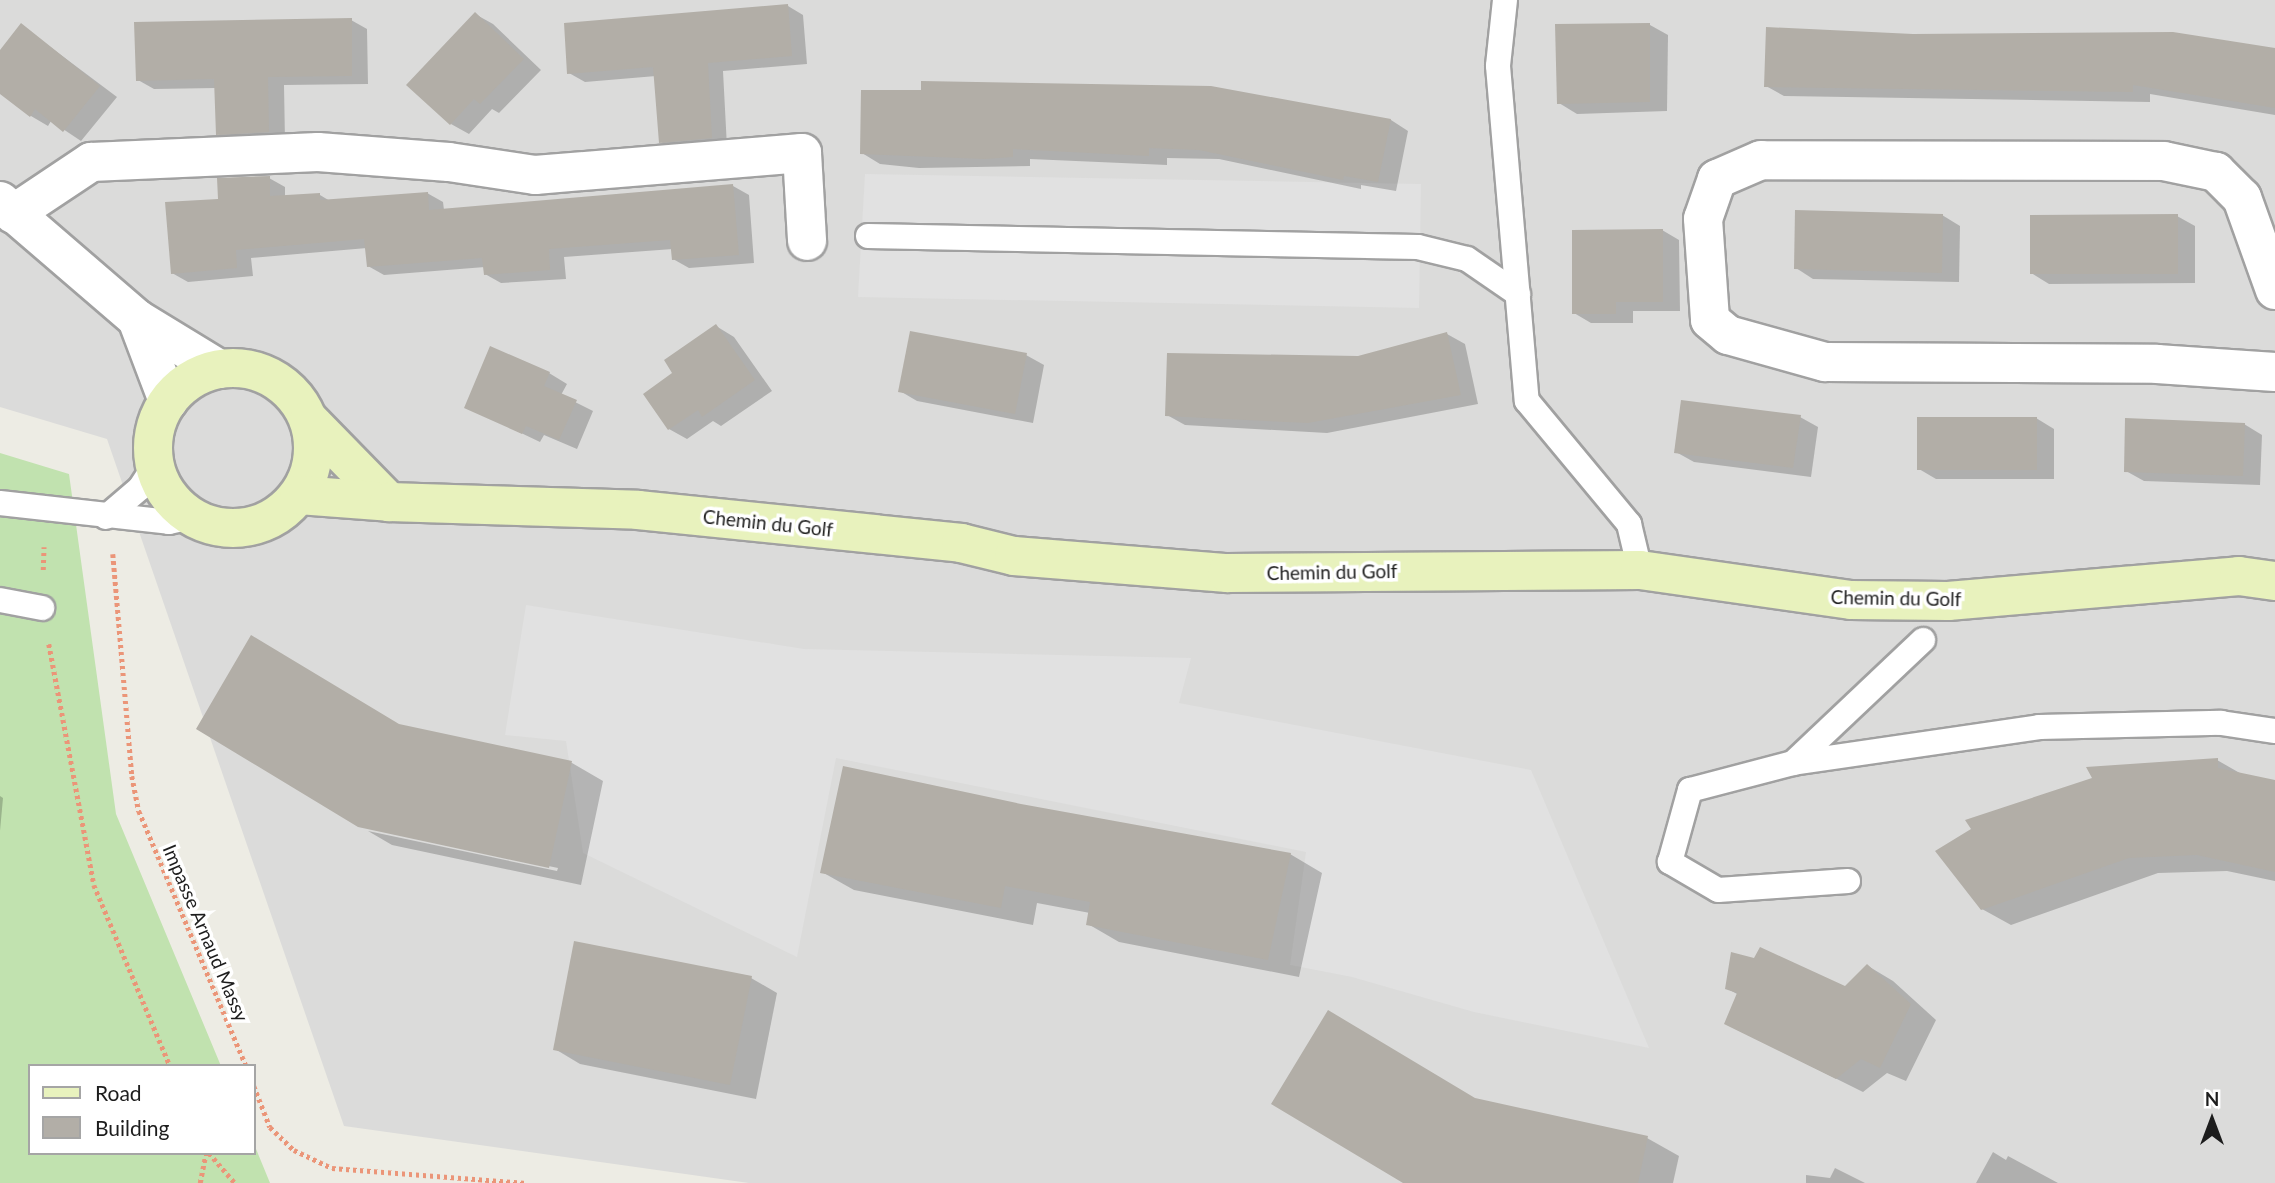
<!DOCTYPE html>
<style>
body{margin:0}
#map{position:relative;width:2275px;height:1183px;overflow:hidden;background:#edece4;font-family:Lato,sans-serif}
div>[style]{position:absolute}
[style*='--x']{left:calc(var(--x)*1px);top:calc(var(--y)*1px);width:calc(var(--w)*1px);rotate:calc(var(--a)*1deg)}
.residential>*{inset:0;background:#dbdbda}
.grass>*{inset:0;background:#c1e2af}
.parking>*{inset:0;background:#e1e1e1}
.shadow>*{inset:0;background:#0003}
.building>*{inset:0;background:#b2aea7}
.path>*{height:4.5px;margin-top:-2.25px;transform-origin:0;background:repeating-linear-gradient(90deg,#eb9578 0 3.5px,transparent 0 7px)}
.roads{filter:drop-shadow(2px 0 #a1a1a1) drop-shadow(-2px 0 #a1a1a1) drop-shadow(0 2px #a1a1a1) drop-shadow(0 -2px #a1a1a1)}
.lane>*{height:24px;margin:-12px;padding:0 12px;transform-origin:12px;border-radius:12px;background:#fff}
.street>*{height:38px;margin:-19px;padding:0 19px;transform-origin:19px;border-radius:19px;background:#fff}
.secondary>*{height:38px;margin:-19px;padding:0 19px;transform-origin:19px;border-radius:19px;background:#e8f2bd}
.secondary>.ring{margin:-19px;padding:0;box-sizing:content-box;background:none;border:38px solid #e8f2bd;border-radius:50%}
span{translate:-50% -50%;white-space:nowrap;text-align:center;line-height:1.15;-webkit-text-stroke:7px #fff;paint-order:stroke}
.street-label{font-size:19px;color:#1d1d1d}
.legend{position:absolute;left:28px;top:1064px;width:228px;height:91px;box-sizing:border-box;background:#fff;border:2px solid #a5a5a5;margin:0;padding:9px 12px;list-style:none;font-size:21px;color:#1d1d1d}
.legend li{display:flex;align-items:center;gap:14px;height:35px}
.legend b{width:35px;border:2px solid #a5a5a5}
.north{position:absolute;left:2177px;top:1085px;width:70px;height:70px;-webkit-text-stroke:5px #fff;paint-order:stroke;rotate:0deg;font-size:19px;font-weight:700;line-height:28px;text-align:center;color:#1d1d1d}
.north::after{content:'';display:block;margin:auto;width:24px;height:32px;background:#1d1d1d;clip-path:polygon(50% 0,100% 100%,50% 72%,0 100%)}
</style>
<div id="map">
<div class="residential">
<div style="clip-path:polygon(0 0,2275px 0,2275px 1183px,749px 1183px,344px 1126px,107px 439px,0 407px)"></div>
</div>
<div class="grass">
<div style="clip-path:polygon(0 453px,69px 474px,116px 814px,221px 1066px,30px 1066px,30px 1153px,254px 1153px,254px 1144px,270px 1183px,0 1183px)"></div>
</div>
<div class="parking">
<div style="clip-path:polygon(865px 174px,1421px 184px,1419px 308px,858px 297px)"></div>
<div style="clip-path:polygon(526px 605px,804px 649px,1191px 658px,1179px 703px,1531px 770px,1649px 1048px,1474px 1012px,1352px 977px,1290px 965px,1306px 852px,836px 758px,797px 957px,583px 853px,566px 741px,505px 735px)"></div>
</div>
<div class="shadow">
<div style="clip-path:polygon(788px 6px,803px 15px,807px 64px,723px 71px,727px 147px,676px 151px,661px 142px,656px 76px,585px 82px,569px 73px)"></div>
<div style="clip-path:polygon(475px 14px,493px 24px,541px 70px,499px 113px,492px 109px,469px 134px,451px 124px)"></div>
<div style="clip-path:polygon(351px 20px,367px 29px,368px 84px,284px 85px,285px 141px,234px 143px,218px 134px,216px 88px,154px 89px,138px 80px)"></div>
<div style="clip-path:polygon(21px 25px,117px 97px,81px 141px,51px 121px,48px 126px,31px 116px,0 91px,0 53px)"></div>
<div style="clip-path:polygon(1650px 25px,1668px 35px,1667px 111px,1577px 114px,1559px 103px)"></div>
<div style="clip-path:polygon(2275px 50px,2275px 115px,2150px 94px,2150px 102px,1784px 96px,1766px 86px)"></div>
<div style="clip-path:polygon(1391px 120px,1408px 131px,1396px 191px,1361px 185px,1361px 189px,1219px 159px,1167px 158px,1167px 165px,1030px 159px,1030px 166px,919px 168px,880px 164px,862px 153px)"></div>
<div style="clip-path:polygon(269px 178px,285px 187px,285px 197px,320px 195px,330px 201px,427px 193px,443px 202px,444px 210px,733px 186px,749px 195px,754px 263px,689px 268px,673px 259px,673px 249px,564px 257px,566px 279px,501px 283px,485px 274px,485px 267px,384px 275px,368px 266px,367px 248px,251px 258px,253px 276px,188px 282px,172px 273px,219px 200px)"></div>
<div style="clip-path:polygon(1942px 215px,1960px 226px,1959px 282px,1813px 279px,1796px 268px)"></div>
<div style="clip-path:polygon(2177px 216px,2195px 226px,2195px 283px,2049px 284px,2031px 273px)"></div>
<div style="clip-path:polygon(1662px 230px,1679px 240px,1680px 311px,1633px 311px,1633px 323px,1591px 323px,1574px 313px)"></div>
<div style="clip-path:polygon(716px 326px,734px 337px,772px 391px,721px 426px,713px 421px,687px 439px,669px 429px,675px 374px)"></div>
<div style="clip-path:polygon(1447px 334px,1465px 344px,1478px 404px,1327px 433px,1185px 425px,1167px 415px)"></div>
<div style="clip-path:polygon(1026px 355px,1044px 365px,1033px 423px,917px 401px,900px 391px)"></div>
<div style="clip-path:polygon(549px 373px,567px 384px,561px 395px,593px 411px,577px 449px,544px 435px,540px 442px,466px 407px)"></div>
<div style="clip-path:polygon(1800px 417px,1818px 427px,1811px 477px,1694px 462px,1676px 452px)"></div>
<div style="clip-path:polygon(2036px 418px,2054px 429px,2054px 479px,1936px 479px,1919px 469px)"></div>
<div style="clip-path:polygon(2244px 424px,2262px 435px,2260px 485px,2144px 481px,2126px 471px)"></div>
<div style="clip-path:polygon(401px 726px,572px 763px,603px 781px,581px 885px,392px 845px,368px 831px,557px 871px,558px 868px,359px 826px)"></div>
<div style="clip-path:polygon(2217px 760px,2245px 776px,2275px 782px,2275px 881px,2227px 871px,2158px 873px,2011px 925px,1982px 909px)"></div>
<div style="clip-path:polygon(0 796px,3px 798px,0 831px)"></div>
<div style="clip-path:polygon(1021px 806px,1290px 854px,1322px 873px,1299px 977px,1119px 942px,1088px 924px,1090px 913px,1037px 903px,1033px 925px,854px 890px,822px 872px)"></div>
<div style="clip-path:polygon(1868px 966px,1893px 981px,1936px 1020px,1906px 1081px,1887px 1073px,1863px 1092px,1726px 1024px,1739px 995px,1726px 988px,1845px 988px)"></div>
<div style="clip-path:polygon(751px 978px,777px 993px,756px 1099px,580px 1064px,555px 1049px)"></div>
<div style="clip-path:polygon(1476px 1100px,1647px 1138px,1679px 1156px,1673px 1183px,1406px 1183px)"></div>
<div style="clip-path:polygon(1993px 1152px,2006px 1160px,2008px 1156px,2058px 1183px,1976px 1183px)"></div>
<div style="clip-path:polygon(1835px 1168px,1865px 1183px,1806px 1183px,1806px 1175px,1830px 1178px)"></div>
</div>
<div class="building">
<div style="clip-path:polygon(788px 4px,792px 56px,708px 63px,712px 138px,659px 143px,653px 67px,567px 74px,564px 23px)"></div>
<div style="clip-path:polygon(475px 12px,524px 59px,480px 104px,474px 99px,450px 125px,406px 85px)"></div>
<div style="clip-path:polygon(352px 18px,352px 76px,268px 77px,269px 132px,216px 135px,214px 79px,136px 81px,134px 22px)"></div>
<div style="clip-path:polygon(21px 23px,100px 86px,63px 132px,35px 109px,30px 117px,0 94px,0 50px)"></div>
<div style="clip-path:polygon(1650px 23px,1650px 102px,1557px 104px,1555px 24px)"></div>
<div style="clip-path:polygon(1766px 27px,1913px 34px,2173px 32px,2275px 48px,2275px 108px,2133px 85px,2133px 92px,1764px 87px)"></div>
<div style="clip-path:polygon(921px 81px,1211px 86px,1391px 119px,1378px 182px,1344px 176px,1343px 180px,1199px 150px,1149px 148px,1149px 156px,1013px 149px,1013px 157px,985px 159px,860px 154px,861px 90px,921px 90px)"></div>
<div style="clip-path:polygon(270px 176px,270px 196px,320px 193px,320px 200px,428px 192px,429px 210px,733px 184px,739px 255px,672px 260px,670px 240px,549px 249px,550px 270px,484px 275px,482px 258px,367px 267px,364px 239px,236px 250px,237px 268px,171px 274px,165px 202px,218px 199px,217px 178px)"></div>
<div style="clip-path:polygon(1795px 210px,1943px 214px,1942px 273px,1794px 269px)"></div>
<div style="clip-path:polygon(2178px 214px,2178px 274px,2030px 274px,2030px 215px)"></div>
<div style="clip-path:polygon(1663px 229px,1663px 302px,1616px 302px,1616px 314px,1572px 314px,1572px 230px)"></div>
<div style="clip-path:polygon(716px 324px,755px 380px,702px 417px,698px 410px,668px 430px,643px 394px,672px 373px,664px 360px)"></div>
<div style="clip-path:polygon(910px 331px,1027px 353px,1015px 414px,898px 392px)"></div>
<div style="clip-path:polygon(1447px 332px,1461px 395px,1308px 423px,1165px 416px,1167px 353px,1358px 356px)"></div>
<div style="clip-path:polygon(490px 346px,550px 372px,544px 386px,577px 400px,559px 440px,526px 426px,522px 434px,464px 408px)"></div>
<div style="clip-path:polygon(1681px 400px,1801px 415px,1793px 468px,1674px 453px)"></div>
<div style="clip-path:polygon(1917px 417px,2037px 417px,2037px 470px,1917px 470px)"></div>
<div style="clip-path:polygon(2125px 418px,2245px 423px,2243px 476px,2124px 472px)"></div>
<div style="clip-path:polygon(251px 635px,399px 724px,572px 761px,549px 868px,358px 827px,196px 729px)"></div>
<div style="clip-path:polygon(2218px 758px,2218px 768px,2275px 780px,2275px 872px,2197px 855px,2129px 858px,1981px 910px,1935px 851px,1971px 829px,1965px 820px,2092px 778px,2086px 767px)"></div>
<div style="clip-path:polygon(843px 766px,1021px 804px,1291px 853px,1268px 960px,1086px 925px,1090px 902px,1005px 886px,1001px 908px,820px 873px)"></div>
<div style="clip-path:polygon(574px 941px,752px 976px,730px 1085px,553px 1050px)"></div>
<div style="clip-path:polygon(1760px 947px,1845px 986px,1867px 964px,1911px 1004px,1880px 1068px,1861px 1059px,1836px 1079px,1724px 1024px,1737px 993px,1725px 989px,1731px 952px,1754px 958px)"></div>
<div style="clip-path:polygon(1328px 1010px,1475px 1098px,1648px 1136px,1638px 1183px,1403px 1183px,1271px 1104px)"></div>
</div>
<div class="path">
<div style="--x:113;--y:554;--w:223;--a:85.1"></div>
<div style="--x:132;--y:776;--w:36;--a:79"></div>
<div style="--x:139;--y:811;--w:277;--a:67.2"></div>
<div style="--x:43;--y:570;--w:23;--a:-88"></div>
<div style="--x:49;--y:644;--w:245;--a:79.4"></div>
<div style="--x:94;--y:885;--w:196;--a:67.2"></div>
<div style="--x:254;--y:1086;--w:44;--a:68.7"></div>
<div style="--x:270;--y:1127;--w:33;--a:44"></div>
<div style="--x:294;--y:1150;--w:42;--a:25.3"></div>
<div style="--x:332;--y:1168;--w:195;--a:4.4"></div>
<div style="--x:209;--y:1153;--w:40;--a:49"></div>
<div style="--x:200;--y:1183;--w:31;--a:-79"></div>
</div>
<div class="roads">
<div class="lane">
<div style="--x:1505;--y:0;--w:66;--a:96.1"></div>
<div style="--x:1498;--y:66;--w:336;--a:85.1"></div>
<div style="--x:1527;--y:401;--w:160;--a:50.3"></div>
<div style="--x:1629;--y:524;--w:47;--a:76.6"></div>
<div style="--x:868;--y:236;--w:550;--a:1.15"></div>
<div style="--x:1418;--y:247;--w:50;--a:13.8"></div>
<div style="--x:1467;--y:259;--w:62;--a:34.5"></div>
<div style="--x:0;--y:503;--w:170;--a:6.4"></div>
<div style="--x:169;--y:522;--w:23;--a:-13"></div>
<div style="--x:106;--y:517;--w:45;--a:-40.5"></div>
<div style="--x:140;--y:488;--w:27;--a:-57"></div>
<div style="--x:0;--y:600;--w:43;--a:10.8"></div>
<div style="--x:1793;--y:763;--w:179;--a:-43.4"></div>
<div style="--x:1848;--y:881;--w:130;--a:176"></div>
<div style="--x:1718;--y:890;--w:56;--a:-149.7"></div>
<div style="--x:1670;--y:862;--w:75;--a:-74.5"></div>
<div style="--x:1690;--y:790;--w:106;--a:-14.7"></div>
<div style="--x:1793;--y:763;--w:249;--a:-8.3"></div>
<div style="--x:2039;--y:727;--w:182;--a:-1.3"></div>
<div style="--x:2221;--y:723;--w:55;--a:8.4"></div>
</div>
<div class="street">
<div style="--x:0;--y:201;--w:181;--a:40.7"></div>
<div style="--x:137;--y:319;--w:96;--a:31.4"></div>
<div style="--x:13;--y:214;--w:94;--a:-33.7"></div>
<div style="--x:91;--y:162;--w:227;--a:-2.5"></div>
<div style="--x:318;--y:152;--w:131;--a:4.4"></div>
<div style="--x:449;--y:162;--w:87;--a:8.6"></div>
<div style="--x:535;--y:175;--w:268;--a:-4.7"></div>
<div style="--x:802;--y:153;--w:88;--a:86.7"></div>
<div style="--x:2275;--y:290;--w:98;--a:-109.7"></div>
<div style="--x:2242;--y:198;--w:37;--a:-135"></div>
<div style="--x:2216;--y:172;--w:53;--a:-168.1"></div>
<div style="--x:2164;--y:161;--w:403;--a:-179.9"></div>
<div style="--x:1761;--y:160;--w:48;--a:156.6"></div>
<div style="--x:1717;--y:179;--w:42;--a:109.3"></div>
<div style="--x:1703;--y:219;--w:101;--a:86"></div>
<div style="--x:1710;--y:320;--w:23;--a:40"></div>
<div style="--x:1728;--y:335;--w:101;--a:15.6"></div>
<div style="--x:1825;--y:362;--w:332;--a:0.3"></div>
<div style="--x:2157;--y:364;--w:118;--a:3.9"></div>
<div style="--x:137;--y:319;--w:88;--a:69.3"></div>
</div>
<div class="secondary">
<div class="ring" style="left:153px;top:368px;width:122px;height:122px"></div>
<div style="--x:309;--y:420;--w:115;--a:45.7"></div>
<div style="--x:299;--y:495;--w:90;--a:4.4"></div>
<div style="--x:389;--y:502;--w:249;--a:1.8"></div>
<div style="--x:638;--y:510;--w:325;--a:5.8"></div>
<div style="--x:961;--y:543;--w:55;--a:13.8"></div>
<div style="--x:1014;--y:556;--w:214;--a:4.6"></div>
<div style="--x:1227;--y:573;--w:413;--a:-0.4"></div>
<div style="--x:1640;--y:570;--w:213;--a:8.1"></div>
<div style="--x:1851;--y:600;--w:97;--a:0.6"></div>
<div style="--x:1948;--y:601;--w:292;--a:-4.9"></div>
<div style="--x:2239;--y:576;--w:36;--a:8"></div>
</div>
</div>
<div class="street-label">
<span style="left:768px;top:523px;rotate:6deg">Chemin du Golf</span>
<span style="left:1332px;top:572px;rotate:-1deg">Chemin du Golf</span>
<span style="left:1896px;top:598px;rotate:1deg">Chemin du Golf</span>
<span style="left:206px;top:933px;rotate:67deg">Impasse Arnaud Massy</span>
</div>
<ul class="legend">
<li><b style="height:9px;background:#e8f2bd"></b>Road</li>
<li><b style="height:19px;background:#b2aea7"></b>Building</li>
</ul>
<div class="north">N</div>
</div>
